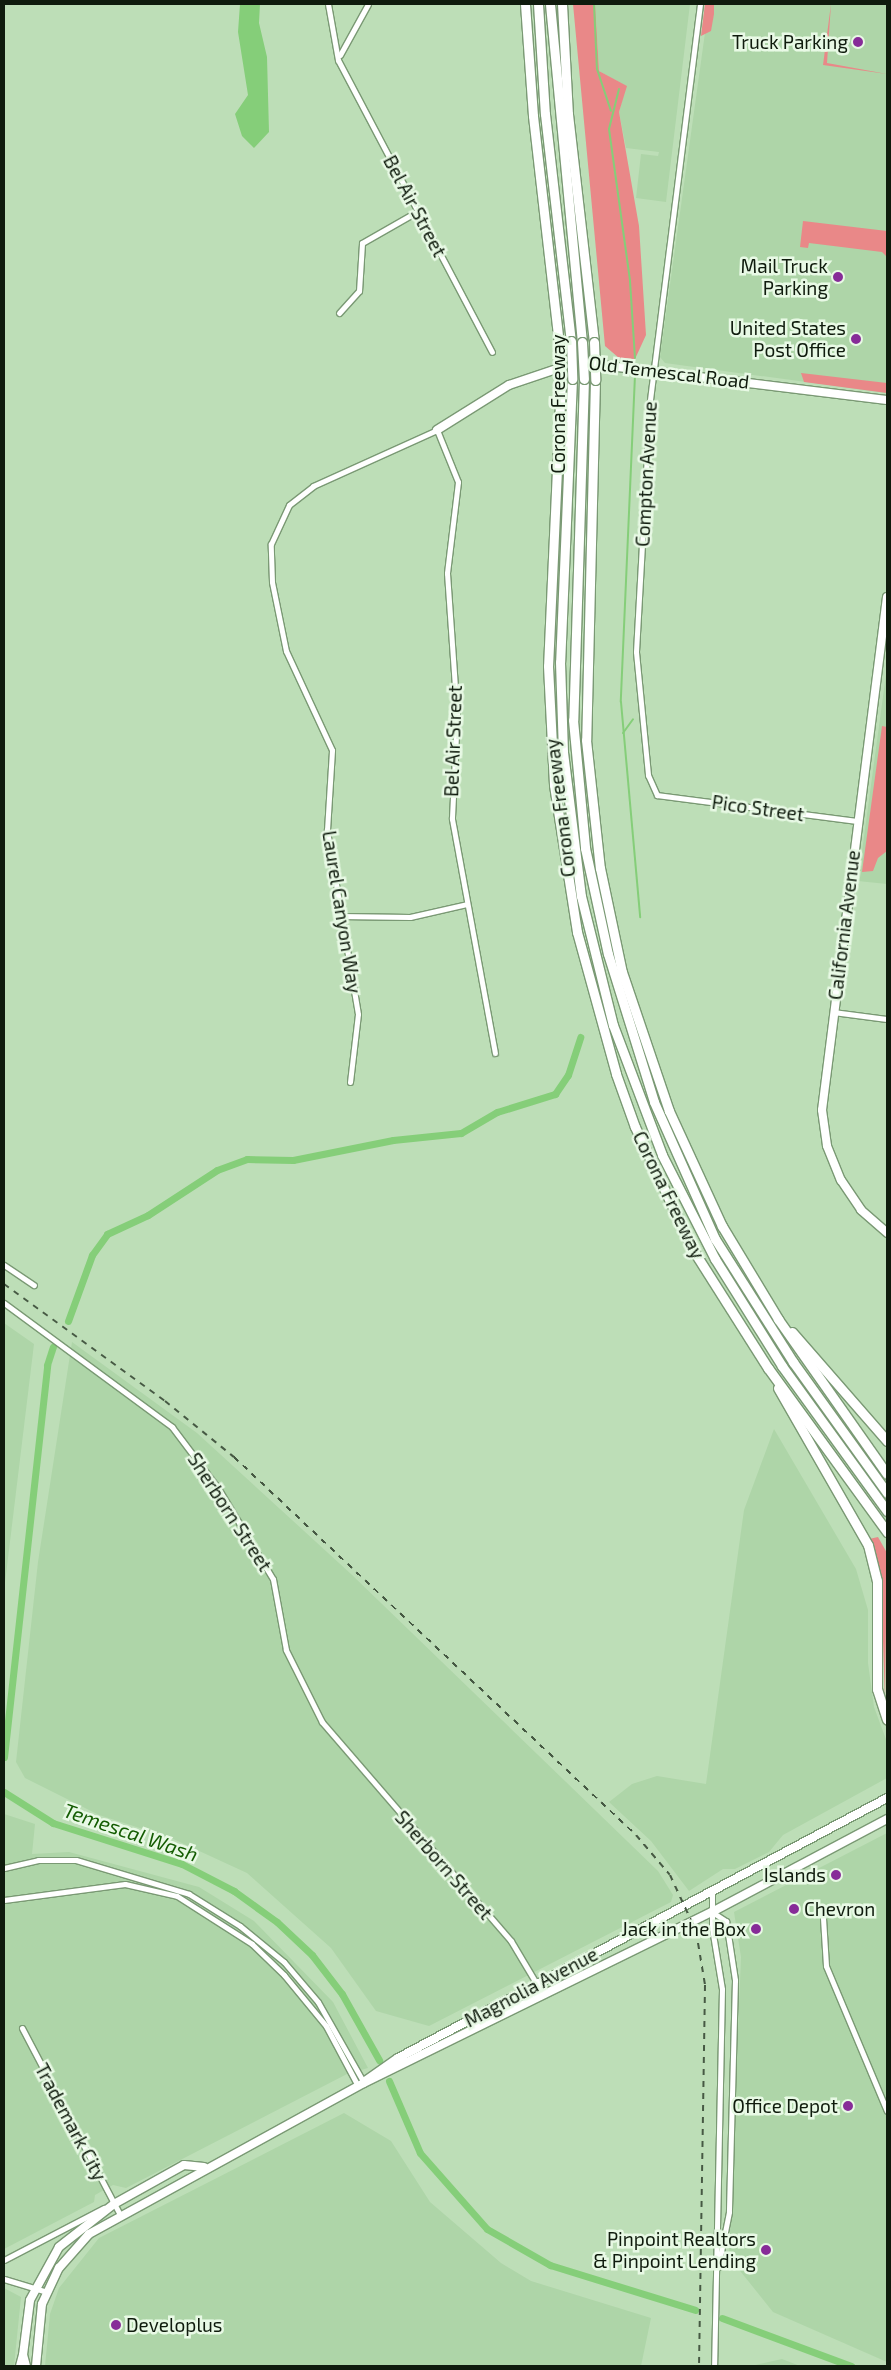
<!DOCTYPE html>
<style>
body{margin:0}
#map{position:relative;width:891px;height:2370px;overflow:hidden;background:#bddeb7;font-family:"Exo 2",sans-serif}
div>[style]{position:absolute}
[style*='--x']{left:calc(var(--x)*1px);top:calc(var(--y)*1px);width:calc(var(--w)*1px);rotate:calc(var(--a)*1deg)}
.built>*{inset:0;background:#aed5a8}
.green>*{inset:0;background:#e98888}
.water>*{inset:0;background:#85ce79}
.stream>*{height:2px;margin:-1px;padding:0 1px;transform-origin:1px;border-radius:1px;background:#85ce79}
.canal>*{height:7px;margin:-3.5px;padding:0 3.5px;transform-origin:3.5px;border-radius:3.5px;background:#85ce79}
.roads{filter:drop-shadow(1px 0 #7a9974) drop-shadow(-1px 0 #7a9974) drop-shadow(0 1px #7a9974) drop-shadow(0 -1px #7a9974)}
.street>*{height:5px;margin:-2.5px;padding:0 2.5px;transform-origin:2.5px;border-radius:2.5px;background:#fff}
.secondary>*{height:8px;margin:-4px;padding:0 4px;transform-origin:4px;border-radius:4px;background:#fff}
.primary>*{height:8px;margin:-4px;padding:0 4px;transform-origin:4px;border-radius:4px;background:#fff}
.highway>*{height:9px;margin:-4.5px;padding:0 4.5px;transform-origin:4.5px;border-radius:4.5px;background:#fff}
.rail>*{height:2px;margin-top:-1px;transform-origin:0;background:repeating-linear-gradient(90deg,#465943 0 6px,transparent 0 12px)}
.bridges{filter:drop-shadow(1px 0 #7a9974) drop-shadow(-1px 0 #7a9974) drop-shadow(0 1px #7a9974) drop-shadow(0 -1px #7a9974)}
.highway-bridge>*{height:9px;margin:-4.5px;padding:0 4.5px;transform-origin:4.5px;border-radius:4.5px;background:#fff}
.dots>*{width:14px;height:14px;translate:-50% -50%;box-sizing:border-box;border:2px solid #e8f9e5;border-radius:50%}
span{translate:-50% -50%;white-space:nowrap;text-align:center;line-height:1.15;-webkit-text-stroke:5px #e8f9e5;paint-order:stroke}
.poi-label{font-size:19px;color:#0f1b0d}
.right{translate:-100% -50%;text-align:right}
.left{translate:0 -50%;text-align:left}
.street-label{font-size:19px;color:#0f1b0d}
.water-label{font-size:20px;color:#135c02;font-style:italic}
.frame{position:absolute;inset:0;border:5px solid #0f1b0d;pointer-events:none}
</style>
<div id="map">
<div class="built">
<div style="clip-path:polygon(595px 4px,690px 4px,666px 202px,636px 198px,641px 154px,658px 156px,659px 152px,626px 148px,619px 112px,626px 86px,599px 71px)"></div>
<div style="clip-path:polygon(709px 4px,887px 4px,887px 393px,665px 363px,660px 357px)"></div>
<div style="clip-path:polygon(887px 667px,887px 884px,858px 881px)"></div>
<div style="clip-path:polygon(4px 1323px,34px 1344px,4px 1591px)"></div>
<div style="clip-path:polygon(72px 1342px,197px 1433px,351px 1574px,658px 1871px,673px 1895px,671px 1902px,429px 2026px,376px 2011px,331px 1948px,247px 1873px,171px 1838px,99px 1815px,25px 1778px,16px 1762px,38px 1562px)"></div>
<div style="clip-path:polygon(774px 1429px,856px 1569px,868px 1610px,868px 1663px,874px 1707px,887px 1742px,887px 1778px,783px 1835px,769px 1852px,735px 1869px,723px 1869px,689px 1891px,651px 1841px,609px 1802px,632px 1784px,657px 1776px,706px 1784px,744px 1510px)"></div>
<div style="clip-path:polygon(4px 1814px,35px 1824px,32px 1854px,69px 1852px,199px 1887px,254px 1921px,333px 2002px,368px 2068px,347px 2074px,126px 2188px,113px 2185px,95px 2195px,94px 2202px,4px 2249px)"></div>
<div style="clip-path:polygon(887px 1833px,887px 2362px,773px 2312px,729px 2257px,741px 1957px,734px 1912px)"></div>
<div style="clip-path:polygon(344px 2113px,391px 2141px,430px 2202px,501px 2263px,531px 2281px,651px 2318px,641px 2366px,45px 2366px,50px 2314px,59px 2288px,99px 2238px)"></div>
<div style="clip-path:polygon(4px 2288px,21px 2297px,14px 2366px,4px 2366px)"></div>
<div style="clip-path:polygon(782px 2359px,800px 2366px,751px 2366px)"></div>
</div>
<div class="green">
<div style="clip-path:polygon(573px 4px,595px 4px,599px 71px,627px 86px,619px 112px,639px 226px,646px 335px,635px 359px,619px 358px,605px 346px)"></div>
<div style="clip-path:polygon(705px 4px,714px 4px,714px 14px,711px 31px,701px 36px)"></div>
<div style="clip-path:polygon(831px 4px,827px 63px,887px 74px,823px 65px)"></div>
<div style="clip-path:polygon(803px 221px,887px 231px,887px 257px,882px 252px,809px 243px,808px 248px,800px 247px)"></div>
<div style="clip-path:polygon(801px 373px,887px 383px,887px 393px,804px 382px)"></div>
<div style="clip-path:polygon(882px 726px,887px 727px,887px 851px,878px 858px,873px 871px,862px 872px)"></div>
<div style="clip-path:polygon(878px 1537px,887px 1553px,885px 1701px,881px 1582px,869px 1539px)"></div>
</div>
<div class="water">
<div style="clip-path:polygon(240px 4px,260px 4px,259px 23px,267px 57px,269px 132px,254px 148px,242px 136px,235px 114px,248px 95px,238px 32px)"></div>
</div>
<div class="stream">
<div style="--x:594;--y:4;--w:65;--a:87.4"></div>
<div style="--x:597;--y:69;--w:44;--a:71.6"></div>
<div style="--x:619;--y:89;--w:41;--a:104"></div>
<div style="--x:609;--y:129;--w:153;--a:82.1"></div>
<div style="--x:630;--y:281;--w:77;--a:86.3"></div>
<div style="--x:635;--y:375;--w:327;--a:92.5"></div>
<div style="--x:621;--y:702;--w:216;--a:84.9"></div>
<div style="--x:623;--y:733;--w:17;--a:-54"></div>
</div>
<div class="canal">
<div style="--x:68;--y:1321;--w:70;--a:-70"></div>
<div style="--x:92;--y:1255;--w:26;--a:-54"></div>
<div style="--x:107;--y:1234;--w:45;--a:-24.9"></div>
<div style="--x:148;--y:1215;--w:82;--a:-33.1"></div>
<div style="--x:217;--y:1170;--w:32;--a:-20"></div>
<div style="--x:247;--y:1159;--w:46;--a:1.2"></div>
<div style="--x:293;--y:1160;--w:102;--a:-11.3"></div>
<div style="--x:393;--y:1140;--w:68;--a:-5.9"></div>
<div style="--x:461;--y:1133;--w:42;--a:-30.3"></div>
<div style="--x:497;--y:1112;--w:61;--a:-17.2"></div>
<div style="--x:555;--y:1094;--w:23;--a:-56"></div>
<div style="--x:568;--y:1075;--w:40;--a:-72"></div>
<div style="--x:4;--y:1757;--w:394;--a:-83.7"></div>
<div style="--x:47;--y:1365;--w:19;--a:-72"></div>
<div style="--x:4;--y:1792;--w:58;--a:32.3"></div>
<div style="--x:53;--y:1823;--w:135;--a:17.6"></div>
<div style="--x:182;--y:1864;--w:59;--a:27.4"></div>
<div style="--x:234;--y:1891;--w:53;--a:35.8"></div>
<div style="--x:277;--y:1922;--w:48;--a:43.3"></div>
<div style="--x:312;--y:1955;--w:49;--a:52.4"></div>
<div style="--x:342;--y:1994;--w:76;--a:60.7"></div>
<div style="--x:389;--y:2081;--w:78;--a:66.7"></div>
<div style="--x:420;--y:2153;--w:101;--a:48.6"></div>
<div style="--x:487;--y:2229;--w:73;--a:29.7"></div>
<div style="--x:550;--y:2265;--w:152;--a:17.2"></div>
<div style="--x:722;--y:2318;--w:138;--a:20.4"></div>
</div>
<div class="roads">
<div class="street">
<div style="--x:328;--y:4;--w:57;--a:79.9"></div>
<div style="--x:338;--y:60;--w:330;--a:62.2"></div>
<div style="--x:700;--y:4;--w:400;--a:97.2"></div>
<div style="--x:650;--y:401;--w:251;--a:93.2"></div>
<div style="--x:636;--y:652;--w:124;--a:84.4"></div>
<div style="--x:648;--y:775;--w:22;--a:66"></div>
<div style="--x:657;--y:795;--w:203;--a:7.4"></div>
<div style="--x:340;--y:55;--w:58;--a:-61.2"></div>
<div style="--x:339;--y:313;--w:30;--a:-48"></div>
<div style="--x:359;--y:291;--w:48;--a:-86.4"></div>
<div style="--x:362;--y:243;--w:64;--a:-29.7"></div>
<div style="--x:340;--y:916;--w:70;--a:0.8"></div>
<div style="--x:410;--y:917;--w:58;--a:-12.8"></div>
<div style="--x:833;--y:1012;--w:54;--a:7.4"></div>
<div style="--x:350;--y:1082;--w:68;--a:-83.3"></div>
<div style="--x:358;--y:1014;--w:187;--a:-99.6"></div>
<div style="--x:327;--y:830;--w:80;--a:-86.4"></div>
<div style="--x:332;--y:750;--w:109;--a:-114.9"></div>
<div style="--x:286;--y:651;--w:70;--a:-101.5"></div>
<div style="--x:272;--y:582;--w:38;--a:-92"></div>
<div style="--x:271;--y:544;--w:43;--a:-65.2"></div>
<div style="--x:289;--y:505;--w:31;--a:-38"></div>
<div style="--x:313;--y:486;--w:136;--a:-24.3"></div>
<div style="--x:437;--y:430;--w:56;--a:68"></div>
<div style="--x:458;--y:482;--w:92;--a:96.9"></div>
<div style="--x:447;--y:573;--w:142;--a:86"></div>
<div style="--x:457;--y:715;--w:104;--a:92.8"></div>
<div style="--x:452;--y:819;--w:238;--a:79.6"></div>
<div style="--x:4;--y:1265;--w:36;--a:34"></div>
<div style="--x:4;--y:1303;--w:209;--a:36.4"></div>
<div style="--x:172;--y:1427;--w:76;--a:53"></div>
<div style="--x:218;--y:1488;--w:106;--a:58.9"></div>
<div style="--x:273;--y:1579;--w:72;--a:79.6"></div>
<div style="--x:286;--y:1650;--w:80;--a:63.4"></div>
<div style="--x:322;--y:1722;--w:289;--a:49.2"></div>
<div style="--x:511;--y:1941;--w:61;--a:59.2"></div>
<div style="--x:4;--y:1868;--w:35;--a:-13"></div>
<div style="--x:38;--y:1860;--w:38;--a:0"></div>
<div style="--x:76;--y:1860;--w:118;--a:16.7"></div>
<div style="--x:189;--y:1894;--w:60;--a:32.1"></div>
<div style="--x:240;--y:1926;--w:57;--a:39.3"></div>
<div style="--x:284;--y:1962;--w:52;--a:49.6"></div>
<div style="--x:318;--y:2002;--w:93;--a:60.4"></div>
<div style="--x:712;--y:1891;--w:37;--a:90"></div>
<div style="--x:712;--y:1928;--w:62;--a:80.7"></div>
<div style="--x:722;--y:1989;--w:377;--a:91.2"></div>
<div style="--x:4;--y:1900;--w:122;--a:-7.5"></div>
<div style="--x:125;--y:1884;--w:53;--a:13"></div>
<div style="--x:177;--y:1896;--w:89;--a:32.6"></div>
<div style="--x:252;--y:1944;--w:45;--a:44.1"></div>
<div style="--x:284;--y:1975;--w:66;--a:50.5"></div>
<div style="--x:326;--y:2026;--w:68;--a:61.9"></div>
<div style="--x:712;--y:1912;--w:17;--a:33"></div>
<div style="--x:726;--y:1921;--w:60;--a:81.3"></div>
<div style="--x:735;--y:1980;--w:232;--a:91.5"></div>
<div style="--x:729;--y:2212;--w:56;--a:101.3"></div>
<div style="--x:823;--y:1918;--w:48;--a:86.4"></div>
<div style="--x:826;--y:1966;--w:157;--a:67.2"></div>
<div style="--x:22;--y:2028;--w:211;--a:62.3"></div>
<div style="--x:4;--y:2260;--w:113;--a:-27.5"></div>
<div style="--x:4;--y:2279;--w:45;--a:16.8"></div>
</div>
<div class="secondary">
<div style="--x:437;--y:430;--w:85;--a:-32"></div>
<div style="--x:509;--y:385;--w:72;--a:-18.7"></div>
<div style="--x:577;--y:362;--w:312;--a:7"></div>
<div style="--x:887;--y:597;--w:517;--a:97.22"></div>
<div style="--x:822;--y:1110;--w:36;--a:82"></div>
<div style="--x:827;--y:1146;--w:37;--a:68"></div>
<div style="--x:841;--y:1180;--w:36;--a:56"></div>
<div style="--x:861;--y:1210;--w:35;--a:41"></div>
</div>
<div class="primary">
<div style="--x:365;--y:2081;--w:40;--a:-34.9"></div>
<div style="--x:398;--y:2058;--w:554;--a:-28"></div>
<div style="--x:20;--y:2366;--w:11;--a:-75"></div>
<div style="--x:26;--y:2366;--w:11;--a:-105"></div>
<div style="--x:23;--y:2355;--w:55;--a:-82.7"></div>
<div style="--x:30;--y:2300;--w:60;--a:-61.3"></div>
<div style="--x:59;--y:2247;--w:70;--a:-38"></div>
<div style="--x:114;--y:2204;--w:80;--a:-29.1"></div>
<div style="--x:184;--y:2165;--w:20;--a:6"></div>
<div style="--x:36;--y:2366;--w:62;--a:-84.5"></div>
<div style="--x:42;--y:2304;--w:40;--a:-65"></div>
<div style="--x:59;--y:2268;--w:45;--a:-48.6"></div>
<div style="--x:89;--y:2234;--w:314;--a:-28.8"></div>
<div style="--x:364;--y:2083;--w:388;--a:-26.2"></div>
<div style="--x:712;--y:1912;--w:198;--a:-28"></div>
</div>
<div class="highway">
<div style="--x:525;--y:4;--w:112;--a:85.9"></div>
<div style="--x:533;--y:116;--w:229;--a:83.5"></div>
<div style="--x:538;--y:4;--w:110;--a:86.4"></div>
<div style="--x:545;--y:114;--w:228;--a:83.5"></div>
<div style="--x:550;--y:4;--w:340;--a:84.6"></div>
<div style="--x:562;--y:4;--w:110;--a:86.9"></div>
<div style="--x:568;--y:114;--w:229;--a:83.5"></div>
<div style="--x:572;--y:379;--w:283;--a:92.4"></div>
<div style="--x:560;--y:662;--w:90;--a:88.1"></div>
<div style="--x:563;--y:752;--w:145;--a:82.9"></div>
<div style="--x:581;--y:896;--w:133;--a:76.1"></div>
<div style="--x:613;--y:1025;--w:139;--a:69.3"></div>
<div style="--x:662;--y:1155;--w:117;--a:63"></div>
<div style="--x:715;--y:1259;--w:126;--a:57.9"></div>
<div style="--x:782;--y:1366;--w:179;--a:54.1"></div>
<div style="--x:584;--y:379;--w:341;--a:91.8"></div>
<div style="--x:573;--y:720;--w:129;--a:84.6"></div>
<div style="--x:585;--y:848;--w:108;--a:77.8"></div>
<div style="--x:608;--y:954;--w:155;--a:72.7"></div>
<div style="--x:654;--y:1102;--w:150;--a:66"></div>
<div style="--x:715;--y:1239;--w:146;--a:57.6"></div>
<div style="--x:793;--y:1362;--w:161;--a:54.3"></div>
<div style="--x:595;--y:380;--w:360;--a:91.4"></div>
<div style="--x:586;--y:740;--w:129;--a:83.8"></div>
<div style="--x:600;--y:868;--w:106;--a:78.1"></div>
<div style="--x:622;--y:972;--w:147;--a:71.3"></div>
<div style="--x:669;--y:1111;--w:127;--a:65.3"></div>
<div style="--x:722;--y:1226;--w:109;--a:58.9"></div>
<div style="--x:778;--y:1319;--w:189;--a:54.9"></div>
<div style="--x:561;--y:381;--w:285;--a:92.6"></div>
<div style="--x:548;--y:666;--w:119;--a:87.1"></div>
<div style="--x:554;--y:785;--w:149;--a:81.1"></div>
<div style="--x:577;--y:932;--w:147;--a:74.6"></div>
<div style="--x:616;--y:1074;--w:56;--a:70.3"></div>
<div style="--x:635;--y:1127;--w:136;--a:64.8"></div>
<div style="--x:693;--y:1250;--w:140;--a:57.6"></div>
<div style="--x:768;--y:1368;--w:203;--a:54"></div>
<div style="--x:792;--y:1332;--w:145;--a:48.9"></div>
<div style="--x:778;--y:1388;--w:181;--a:60.2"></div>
<div style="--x:868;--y:1545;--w:37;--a:76"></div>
<div style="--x:877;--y:1581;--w:108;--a:90"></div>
<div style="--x:877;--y:1689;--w:32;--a:72"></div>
</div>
</div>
<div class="rail">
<div style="--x:4;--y:1284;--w:199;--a:36"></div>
<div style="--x:165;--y:1401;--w:89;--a:39.1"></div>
<div style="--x:234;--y:1457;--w:552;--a:43.24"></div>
<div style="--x:636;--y:1835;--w:52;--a:49.6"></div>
<div style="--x:670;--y:1875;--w:62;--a:65.1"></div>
<div style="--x:696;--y:1931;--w:55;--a:80.5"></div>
<div style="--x:705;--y:1985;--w:381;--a:90.9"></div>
</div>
<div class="bridges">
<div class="highway-bridge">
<div style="--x:571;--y:341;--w:38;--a:88"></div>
<div style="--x:582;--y:342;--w:37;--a:87"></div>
<div style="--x:594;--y:342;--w:38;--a:88"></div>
<div style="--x:559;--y:344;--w:37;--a:87"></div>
</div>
</div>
<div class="dots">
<div style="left:858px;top:42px;background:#872c98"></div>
<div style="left:838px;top:277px;background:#872c98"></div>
<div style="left:856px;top:339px;background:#872c98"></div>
<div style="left:836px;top:1875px;background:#872c98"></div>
<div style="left:794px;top:1909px;background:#872c98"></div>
<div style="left:756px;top:1929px;background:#872c98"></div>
<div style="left:848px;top:2106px;background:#872c98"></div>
<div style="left:766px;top:2250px;background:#872c98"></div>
<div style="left:116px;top:2325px;background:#872c98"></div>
</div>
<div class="poi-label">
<span class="right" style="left:848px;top:42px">Truck Parking</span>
<span class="right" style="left:828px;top:277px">Mail Truck<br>Parking</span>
<span class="right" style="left:846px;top:339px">United States<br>Post Office</span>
<span class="right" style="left:826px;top:1875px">Islands</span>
<span class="left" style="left:804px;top:1909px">Chevron</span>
<span class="right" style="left:746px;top:1929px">Jack in the Box</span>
<span class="right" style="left:838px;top:2106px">Office Depot</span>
<span class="right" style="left:756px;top:2250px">Pinpoint Realtors<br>&amp; Pinpoint Lending</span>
<span class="left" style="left:126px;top:2325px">Developlus</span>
</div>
<div class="street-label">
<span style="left:415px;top:206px;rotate:62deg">Bel Air Street</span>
<span style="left:669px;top:372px;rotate:7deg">Old Temescal Road</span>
<span style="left:558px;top:404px;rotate:-90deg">Corona Freeway</span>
<span style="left:646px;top:474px;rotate:-87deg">Compton Avenue</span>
<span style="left:453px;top:741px;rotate:-88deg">Bel Air Street</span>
<span style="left:560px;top:808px;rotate:-97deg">Corona Freeway</span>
<span style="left:758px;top:808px;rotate:8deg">Pico Street</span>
<span style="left:342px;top:912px;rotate:81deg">Laurel Canyon Way</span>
<span style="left:844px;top:925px;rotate:-83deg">California Avenue</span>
<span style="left:669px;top:1195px;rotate:64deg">Corona Freeway</span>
<span style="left:230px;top:1512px;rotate:57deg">Sherborn Street</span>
<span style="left:444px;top:1865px;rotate:49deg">Sherborn Street</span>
<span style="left:531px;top:1987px;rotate:-28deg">Magnolia Avenue</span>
<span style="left:71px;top:2122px;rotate:62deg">Trademark City</span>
</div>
<div class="water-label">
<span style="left:131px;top:1832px;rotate:19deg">Temescal Wash</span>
</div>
<div class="frame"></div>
</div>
